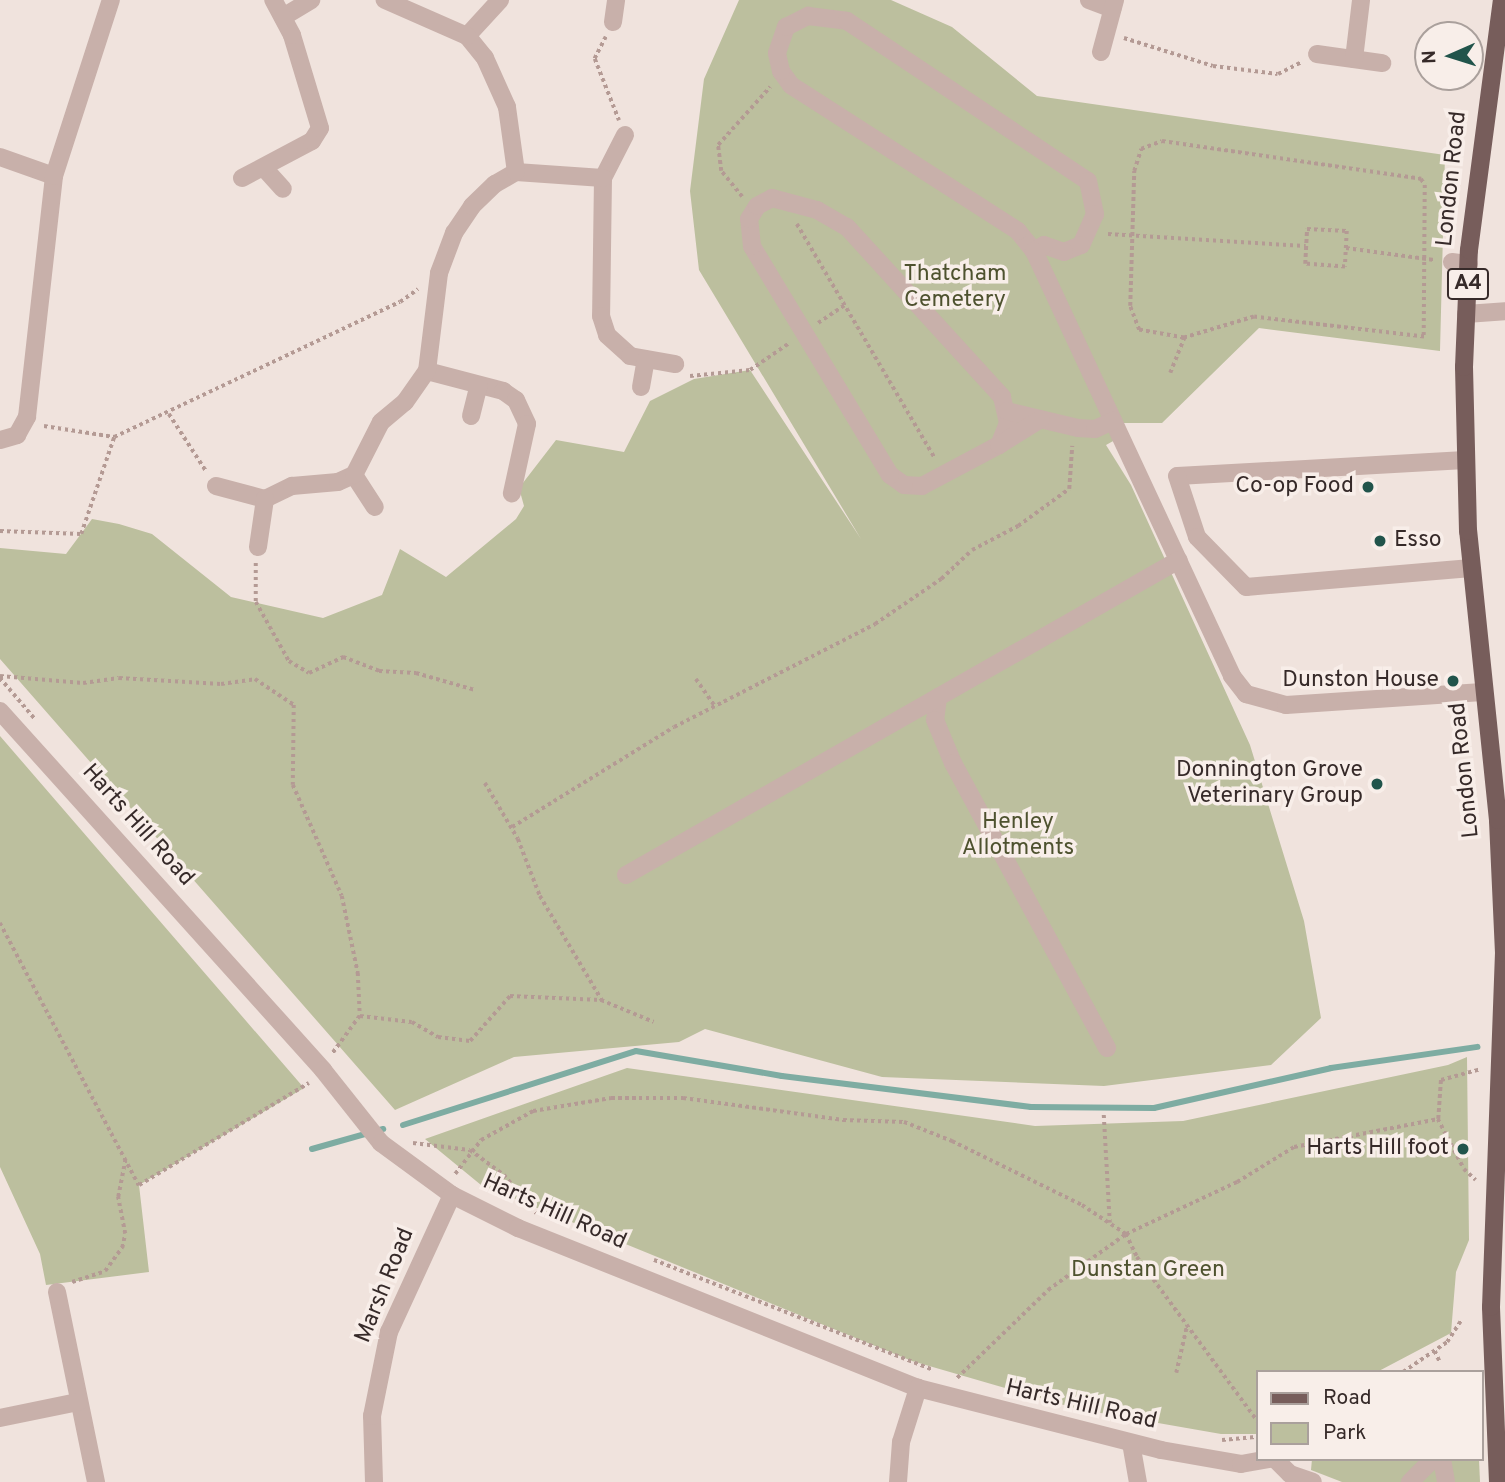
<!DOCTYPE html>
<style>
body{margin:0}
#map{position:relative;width:1505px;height:1482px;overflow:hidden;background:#f0e3dd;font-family:Overpass,sans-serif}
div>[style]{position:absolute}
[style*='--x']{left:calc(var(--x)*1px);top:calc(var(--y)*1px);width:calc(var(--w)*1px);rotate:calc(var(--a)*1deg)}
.green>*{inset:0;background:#bcbf9e}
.stream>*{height:6px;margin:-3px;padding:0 3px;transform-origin:3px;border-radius:3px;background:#7eaca2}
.path>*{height:3.5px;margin-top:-1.75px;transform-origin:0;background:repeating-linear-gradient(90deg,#b49a94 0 3.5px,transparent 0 7px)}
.minor>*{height:18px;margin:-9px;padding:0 9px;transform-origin:9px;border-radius:9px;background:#c8b0aa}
.major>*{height:18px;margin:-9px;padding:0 9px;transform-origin:9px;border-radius:9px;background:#775d5b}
.dots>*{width:19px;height:19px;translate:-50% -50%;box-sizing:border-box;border:4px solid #f8eee9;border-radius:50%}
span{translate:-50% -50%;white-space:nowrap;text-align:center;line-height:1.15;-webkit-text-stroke:7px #f8eee9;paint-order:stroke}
.shield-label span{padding:2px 5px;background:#f8eee9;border:2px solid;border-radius:5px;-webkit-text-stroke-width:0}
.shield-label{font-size:21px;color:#362a29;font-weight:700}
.street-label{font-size:23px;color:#362a29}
.park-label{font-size:23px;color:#4e522f}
.poi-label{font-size:23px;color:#362a29}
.right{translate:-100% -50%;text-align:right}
.left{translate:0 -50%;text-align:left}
.legend{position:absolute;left:1256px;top:1370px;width:228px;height:91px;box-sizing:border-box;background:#f8eee9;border:2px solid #aaa09c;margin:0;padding:9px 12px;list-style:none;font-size:21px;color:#362a29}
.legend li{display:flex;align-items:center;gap:14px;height:35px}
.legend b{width:35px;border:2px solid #aaa09c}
.north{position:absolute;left:1414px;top:21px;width:70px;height:70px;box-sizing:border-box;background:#f8eee9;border:2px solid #aaa09c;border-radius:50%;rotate:267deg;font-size:19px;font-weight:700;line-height:28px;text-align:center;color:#362a29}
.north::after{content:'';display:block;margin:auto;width:24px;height:32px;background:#21544b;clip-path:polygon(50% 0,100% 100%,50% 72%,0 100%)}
</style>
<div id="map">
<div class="green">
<div style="clip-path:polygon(739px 0,891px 0,952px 27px,1037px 96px,1445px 155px,1440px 351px,1259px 328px,1162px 423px,1123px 423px,1124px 435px,1106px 445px,1131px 485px,1250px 745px,1304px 921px,1321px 1018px,1271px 1065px,1104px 1086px,882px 1077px,705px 1029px,679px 1042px,514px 1057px,395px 1110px,0 659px,0 548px,66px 554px,92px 519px,119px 524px,152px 534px,231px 597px,323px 618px,382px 595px,400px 549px,446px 577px,516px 519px,524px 506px,519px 488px,556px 440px,624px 452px,650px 401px,694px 379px,750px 370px,861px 539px,699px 270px,690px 191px,704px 79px)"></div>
<div style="clip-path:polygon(0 736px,304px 1088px,139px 1185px,149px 1272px,46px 1285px,40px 1254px,0 1167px)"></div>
<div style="clip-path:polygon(1467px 1057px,1469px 1240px,1456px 1272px,1451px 1333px,1377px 1372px,1258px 1372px,1258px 1434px,1221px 1434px,1078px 1409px,912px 1361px,481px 1185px,425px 1139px,627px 1068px,1035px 1126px,1183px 1121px,1448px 1065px)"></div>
<div style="clip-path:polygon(1312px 1459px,1479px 1459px,1480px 1482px,1342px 1482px,1311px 1470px)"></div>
</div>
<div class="stream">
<div style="--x:403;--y:1125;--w:244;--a:-17.6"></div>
<div style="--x:636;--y:1051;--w:148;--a:9.7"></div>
<div style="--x:782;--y:1076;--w:251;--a:7.1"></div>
<div style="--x:1031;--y:1107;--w:123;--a:0.5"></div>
<div style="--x:1154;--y:1108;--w:181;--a:-12.7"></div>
<div style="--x:1331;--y:1068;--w:148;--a:-8.2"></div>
<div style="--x:312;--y:1149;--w:74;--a:-15.7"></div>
</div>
<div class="path">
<div style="--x:606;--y:37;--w:25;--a:117"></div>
<div style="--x:595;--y:59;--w:66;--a:68.5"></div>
<div style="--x:1124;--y:38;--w:93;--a:17.5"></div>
<div style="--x:1213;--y:66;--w:65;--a:7"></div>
<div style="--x:1278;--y:74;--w:27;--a:-27"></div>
<div style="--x:1162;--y:141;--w:262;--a:8.3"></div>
<div style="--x:1421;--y:179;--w:7;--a:56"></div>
<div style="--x:1425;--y:185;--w:152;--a:90.4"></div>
<div style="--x:1424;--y:337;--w:171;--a:-173.3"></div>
<div style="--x:1254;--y:317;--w:73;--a:163.3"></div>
<div style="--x:1184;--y:338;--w:46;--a:-169.9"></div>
<div style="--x:1139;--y:330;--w:26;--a:-111"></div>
<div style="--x:1130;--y:306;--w:135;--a:-88.3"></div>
<div style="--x:1134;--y:171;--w:23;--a:-72"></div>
<div style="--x:1141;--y:149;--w:22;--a:-21"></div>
<div style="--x:742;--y:197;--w:33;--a:-129"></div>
<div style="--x:721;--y:171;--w:26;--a:-97"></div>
<div style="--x:718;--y:145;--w:78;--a:-48.1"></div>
<div style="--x:797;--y:224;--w:272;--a:59.5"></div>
<div style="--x:1307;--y:229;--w:40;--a:2.9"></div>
<div style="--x:1347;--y:231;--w:36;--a:93"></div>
<div style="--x:1345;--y:267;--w:40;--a:-175.7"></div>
<div style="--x:1305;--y:264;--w:35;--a:-87"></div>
<div style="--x:1108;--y:234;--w:198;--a:3.5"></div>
<div style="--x:1346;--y:248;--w:89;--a:7.8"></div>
<div style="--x:818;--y:323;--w:32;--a:-34"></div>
<div style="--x:1170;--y:373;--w:38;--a:-68"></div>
<div style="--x:690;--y:376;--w:60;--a:-5.7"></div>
<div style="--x:750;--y:370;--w:46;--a:-34.4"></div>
<div style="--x:169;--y:414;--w:68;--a:57"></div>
<div style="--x:44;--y:426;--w:71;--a:8.9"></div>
<div style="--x:114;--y:437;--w:316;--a:-25.3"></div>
<div style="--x:400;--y:302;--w:22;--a:-36"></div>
<div style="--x:0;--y:531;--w:81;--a:2.1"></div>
<div style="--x:81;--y:534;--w:102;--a:-71.2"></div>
<div style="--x:256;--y:563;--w:39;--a:90"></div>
<div style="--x:256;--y:602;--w:68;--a:60.8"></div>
<div style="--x:289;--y:661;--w:23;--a:31"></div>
<div style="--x:309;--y:673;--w:38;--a:-25"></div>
<div style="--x:343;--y:657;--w:39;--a:21"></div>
<div style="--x:379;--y:671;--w:37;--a:3"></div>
<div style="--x:416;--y:673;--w:61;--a:16.1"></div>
<div style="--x:0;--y:676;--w:83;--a:4.8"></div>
<div style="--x:83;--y:683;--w:36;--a:-8"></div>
<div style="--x:119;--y:678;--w:102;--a:3.4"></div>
<div style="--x:221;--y:684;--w:34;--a:-8"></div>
<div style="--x:255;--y:679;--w:47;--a:33.7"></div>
<div style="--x:294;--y:705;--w:80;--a:90.7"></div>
<div style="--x:293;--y:785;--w:121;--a:66.2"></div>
<div style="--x:342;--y:896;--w:79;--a:78.3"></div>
<div style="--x:358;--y:973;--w:43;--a:87.3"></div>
<div style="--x:360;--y:1016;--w:46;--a:126.1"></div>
<div style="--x:0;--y:678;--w:54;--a:49.5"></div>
<div style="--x:696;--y:679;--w:35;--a:55"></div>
<div style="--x:485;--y:783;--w:65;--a:59.5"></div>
<div style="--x:518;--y:839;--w:61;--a:68.9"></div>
<div style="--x:540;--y:896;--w:123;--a:59.3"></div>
<div style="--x:512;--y:827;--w:190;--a:-31.7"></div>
<div style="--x:674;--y:727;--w:226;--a:-27.1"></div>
<div style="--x:875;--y:624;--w:80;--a:-34.3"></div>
<div style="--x:941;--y:579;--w:42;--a:-43.1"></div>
<div style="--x:972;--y:550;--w:52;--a:-27.6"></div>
<div style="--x:1018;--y:526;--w:63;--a:-36"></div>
<div style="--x:1069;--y:489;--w:43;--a:-86"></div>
<div style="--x:0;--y:923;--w:297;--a:62.1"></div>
<div style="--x:139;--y:1185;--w:198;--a:-31"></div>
<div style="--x:360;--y:1016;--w:52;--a:6.6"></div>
<div style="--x:412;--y:1022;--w:30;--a:30"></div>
<div style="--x:438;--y:1037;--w:32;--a:7"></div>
<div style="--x:470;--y:1041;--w:60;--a:-48.4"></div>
<div style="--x:510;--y:996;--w:91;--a:2.5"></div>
<div style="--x:601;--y:1000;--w:57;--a:22.5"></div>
<div style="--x:1104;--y:1115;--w:108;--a:86.8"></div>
<div style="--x:1438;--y:1119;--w:56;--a:62.5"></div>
<div style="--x:1464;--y:1169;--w:16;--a:43"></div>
<div style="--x:413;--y:1143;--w:57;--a:7"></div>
<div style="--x:470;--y:1150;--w:42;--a:36.3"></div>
<div style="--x:504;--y:1175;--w:50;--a:49.9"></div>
<div style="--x:455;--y:1174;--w:43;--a:-52.6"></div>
<div style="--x:481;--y:1140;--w:60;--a:-29.1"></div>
<div style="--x:533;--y:1111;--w:79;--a:-9.5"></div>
<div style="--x:611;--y:1098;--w:72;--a:0"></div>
<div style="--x:683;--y:1098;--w:162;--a:7.8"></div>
<div style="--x:843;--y:1120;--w:61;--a:1.9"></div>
<div style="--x:904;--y:1122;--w:52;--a:21.6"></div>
<div style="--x:952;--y:1141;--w:145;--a:26.2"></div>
<div style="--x:1082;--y:1205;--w:53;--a:33.4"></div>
<div style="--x:1126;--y:1234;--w:25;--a:64"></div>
<div style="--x:1137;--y:1257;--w:205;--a:53.7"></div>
<div style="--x:654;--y:1260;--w:300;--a:21.5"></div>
<div style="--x:72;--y:1282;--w:35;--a:-18"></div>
<div style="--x:105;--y:1271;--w:29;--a:-54"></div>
<div style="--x:122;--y:1248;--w:14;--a:-78"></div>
<div style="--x:125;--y:1234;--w:38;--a:-101"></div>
<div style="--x:118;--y:1197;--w:37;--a:-79"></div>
<div style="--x:1435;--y:1351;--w:12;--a:66"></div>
<div style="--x:1403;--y:1372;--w:53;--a:-34.3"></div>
<div style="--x:1447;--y:1342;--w:27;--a:-57"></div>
<div style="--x:1176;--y:1373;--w:49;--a:-77.1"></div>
<div style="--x:957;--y:1378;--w:127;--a:-44"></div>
<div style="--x:1048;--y:1290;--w:96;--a:-35.7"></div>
<div style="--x:1126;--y:1234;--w:123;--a:-25.1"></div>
<div style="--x:1237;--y:1182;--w:67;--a:-31.6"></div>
<div style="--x:1294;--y:1147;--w:147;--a:-11"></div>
<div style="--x:1438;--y:1119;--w:39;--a:-86"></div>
<div style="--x:1441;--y:1080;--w:41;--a:-15.4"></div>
<div style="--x:1222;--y:1440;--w:36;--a:-5"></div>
</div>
<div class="minor">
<div style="--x:1089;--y:0;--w:25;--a:21"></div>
<div style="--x:283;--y:17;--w:33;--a:-31"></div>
<div style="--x:613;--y:22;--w:22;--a:-82"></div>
<div style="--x:467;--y:36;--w:49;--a:-47.5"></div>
<div style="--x:1101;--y:52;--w:54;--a:-74.9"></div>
<div style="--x:1317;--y:54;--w:66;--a:7.9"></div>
<div style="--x:1354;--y:59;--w:59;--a:-83.2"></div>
<div style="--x:625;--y:135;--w:48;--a:117.1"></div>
<div style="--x:603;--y:178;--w:138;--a:90.8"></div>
<div style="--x:601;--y:316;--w:20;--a:72"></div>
<div style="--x:607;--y:335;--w:31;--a:42"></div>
<div style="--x:630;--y:356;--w:46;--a:10.1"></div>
<div style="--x:0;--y:157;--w:57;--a:19.4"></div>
<div style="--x:264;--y:168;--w:28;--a:48"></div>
<div style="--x:516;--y:172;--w:87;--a:3.9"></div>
<div style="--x:242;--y:178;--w:79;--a:-27.9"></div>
<div style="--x:312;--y:141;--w:15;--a:-58"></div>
<div style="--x:320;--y:128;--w:97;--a:-106.8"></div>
<div style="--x:292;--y:35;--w:40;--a:-118"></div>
<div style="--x:772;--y:198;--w:47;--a:14.9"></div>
<div style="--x:817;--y:210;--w:34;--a:30"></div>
<div style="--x:847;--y:227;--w:230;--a:47.6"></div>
<div style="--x:1002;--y:397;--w:27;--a:77"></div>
<div style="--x:1008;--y:423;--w:24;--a:112"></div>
<div style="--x:999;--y:445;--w:87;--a:152"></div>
<div style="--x:922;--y:486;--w:18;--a:-177"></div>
<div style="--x:904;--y:485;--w:17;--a:-144"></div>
<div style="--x:890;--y:475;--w:267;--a:-121.1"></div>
<div style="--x:752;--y:246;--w:27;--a:-96"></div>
<div style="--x:749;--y:219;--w:15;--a:-58"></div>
<div style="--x:757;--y:206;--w:17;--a:-28"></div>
<div style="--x:1034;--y:251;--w:26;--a:-129"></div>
<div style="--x:1018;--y:231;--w:270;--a:-147.3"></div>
<div style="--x:791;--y:85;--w:17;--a:-126"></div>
<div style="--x:781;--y:71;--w:18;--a:-103"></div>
<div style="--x:777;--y:53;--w:28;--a:-71"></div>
<div style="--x:786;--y:27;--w:25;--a:-27"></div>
<div style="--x:808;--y:16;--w:39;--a:7"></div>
<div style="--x:847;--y:21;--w:289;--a:33.6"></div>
<div style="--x:1088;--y:181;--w:34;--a:78"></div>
<div style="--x:1095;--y:214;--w:34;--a:114"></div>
<div style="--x:1081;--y:245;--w:18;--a:158"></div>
<div style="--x:1064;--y:252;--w:21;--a:-161"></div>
<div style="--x:1044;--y:245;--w:12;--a:149"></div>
<div style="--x:1034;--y:251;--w:469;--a:65"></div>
<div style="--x:1232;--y:676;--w:23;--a:52"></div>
<div style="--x:1246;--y:694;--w:41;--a:15.4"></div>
<div style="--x:1286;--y:705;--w:197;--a:-3.8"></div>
<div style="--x:1452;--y:262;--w:17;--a:7"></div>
<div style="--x:1466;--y:314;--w:39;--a:-4"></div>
<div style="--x:427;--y:371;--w:79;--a:14.7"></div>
<div style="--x:503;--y:391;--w:16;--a:35"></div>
<div style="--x:516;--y:400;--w:26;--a:65"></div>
<div style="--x:527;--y:424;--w:71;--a:102.3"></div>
<div style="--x:641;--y:387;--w:28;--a:-80"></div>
<div style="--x:1007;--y:411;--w:73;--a:13.5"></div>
<div style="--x:1078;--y:428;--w:17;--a:3"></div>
<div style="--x:1095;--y:429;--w:20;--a:-24"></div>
<div style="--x:471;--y:416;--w:32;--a:-76"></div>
<div style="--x:0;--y:440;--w:18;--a:-16"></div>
<div style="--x:17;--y:435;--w:21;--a:-61"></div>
<div style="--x:27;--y:417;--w:243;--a:-83.6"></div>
<div style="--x:54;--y:176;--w:185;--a:-72.1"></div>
<div style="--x:999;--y:445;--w:49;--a:-31.8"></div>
<div style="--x:1465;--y:460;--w:288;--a:176.8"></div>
<div style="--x:1177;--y:476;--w:64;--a:71.8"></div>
<div style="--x:1197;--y:537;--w:70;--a:45.6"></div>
<div style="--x:1246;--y:587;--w:226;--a:-4.8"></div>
<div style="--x:354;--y:475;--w:38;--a:57"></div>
<div style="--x:216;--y:486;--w:51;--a:14.9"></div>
<div style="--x:265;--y:499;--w:30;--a:-26"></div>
<div style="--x:292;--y:486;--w:46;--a:-5"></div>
<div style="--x:338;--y:482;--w:17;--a:-24"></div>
<div style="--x:354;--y:475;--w:59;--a:-63"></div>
<div style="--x:381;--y:422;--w:31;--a:-40"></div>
<div style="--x:405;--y:402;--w:38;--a:-55"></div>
<div style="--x:427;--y:371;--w:99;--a:-83"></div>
<div style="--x:439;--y:273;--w:43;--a:-69.4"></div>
<div style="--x:454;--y:233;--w:32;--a:-56"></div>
<div style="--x:472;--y:206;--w:32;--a:-44"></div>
<div style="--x:495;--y:184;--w:24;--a:-30"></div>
<div style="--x:516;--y:172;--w:66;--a:-97.9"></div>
<div style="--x:507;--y:107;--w:54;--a:-114.2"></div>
<div style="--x:485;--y:58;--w:28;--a:-129"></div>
<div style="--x:467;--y:36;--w:90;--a:-156.3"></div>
<div style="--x:258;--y:547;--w:49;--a:-81.7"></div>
<div style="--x:938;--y:697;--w:23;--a:97"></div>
<div style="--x:935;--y:720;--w:47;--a:67.3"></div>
<div style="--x:953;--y:763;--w:324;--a:61.6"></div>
<div style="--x:0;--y:711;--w:483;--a:48"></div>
<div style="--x:323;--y:1070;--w:93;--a:51.5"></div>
<div style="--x:381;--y:1143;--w:88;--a:36.2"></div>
<div style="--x:452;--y:1195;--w:74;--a:26.6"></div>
<div style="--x:518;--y:1228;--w:431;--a:21.8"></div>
<div style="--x:918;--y:1388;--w:251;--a:14.3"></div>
<div style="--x:1161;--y:1450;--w:81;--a:9.9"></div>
<div style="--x:1241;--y:1464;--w:29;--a:-10"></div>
<div style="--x:626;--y:875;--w:636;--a:-29.67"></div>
<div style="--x:57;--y:1292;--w:194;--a:78.4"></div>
<div style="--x:0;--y:1418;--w:80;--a:-11.6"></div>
<div style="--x:1131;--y:1443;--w:40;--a:80"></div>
<div style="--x:1275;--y:1459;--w:21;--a:45"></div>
<div style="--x:1290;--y:1474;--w:24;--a:19"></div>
<div style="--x:1442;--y:1459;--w:23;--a:80"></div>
<div style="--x:374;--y:1482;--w:66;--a:-91.7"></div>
<div style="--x:372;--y:1416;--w:86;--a:-78.6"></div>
<div style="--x:389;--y:1332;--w:151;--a:-65.3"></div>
<div style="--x:898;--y:1482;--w:40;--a:-85.7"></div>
<div style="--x:901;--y:1442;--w:57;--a:-72.5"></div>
<div style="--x:1410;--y:1482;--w:33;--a:-45"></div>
</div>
<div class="major">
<div style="--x:1498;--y:1482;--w:175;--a:-92.3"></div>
<div style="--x:1491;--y:1307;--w:354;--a:-87.9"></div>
<div style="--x:1504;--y:953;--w:133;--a:-92.6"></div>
<div style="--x:1498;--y:820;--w:291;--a:-95.9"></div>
<div style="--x:1468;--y:531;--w:164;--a:-91.4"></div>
<div style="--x:1464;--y:367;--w:117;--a:-87.6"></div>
<div style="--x:1469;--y:250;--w:252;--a:-82.5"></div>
</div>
<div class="dots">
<div style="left:1368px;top:487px;background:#21544b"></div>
<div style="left:1380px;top:541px;background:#21544b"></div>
<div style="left:1453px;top:681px;background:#21544b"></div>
<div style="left:1377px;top:784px;background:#21544b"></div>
<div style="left:1463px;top:1149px;background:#21544b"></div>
</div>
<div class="shield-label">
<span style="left:1468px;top:284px">A4</span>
</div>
<div class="street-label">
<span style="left:1453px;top:179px;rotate:-84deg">London Road</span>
<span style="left:1466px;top:770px;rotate:-96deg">London Road</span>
<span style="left:137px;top:826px;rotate:48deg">Harts Hill Road</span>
<span style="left:554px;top:1213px;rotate:24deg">Harts Hill Road</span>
<span style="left:386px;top:1286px;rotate:-68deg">Marsh Road</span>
<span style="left:1081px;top:1406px;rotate:13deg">Harts Hill Road</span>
</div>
<div class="park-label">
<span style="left:955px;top:288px">Thatcham<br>Cemetery</span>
<span style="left:1018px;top:836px">Henley<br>Allotments</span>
<span style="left:1148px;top:1271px">Dunstan Green</span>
</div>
<div class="poi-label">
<span class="right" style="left:1354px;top:487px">Co-op Food</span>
<span class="left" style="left:1394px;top:541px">Esso</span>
<span class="right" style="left:1439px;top:681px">Dunston House</span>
<span class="right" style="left:1363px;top:784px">Donnington Grove<br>Veterinary Group</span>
<span class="right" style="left:1449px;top:1149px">Harts Hill foot</span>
</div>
<ul class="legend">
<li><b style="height:9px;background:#775d5b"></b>Road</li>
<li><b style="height:19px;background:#bcbf9e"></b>Park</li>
</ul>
<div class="north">N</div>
</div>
